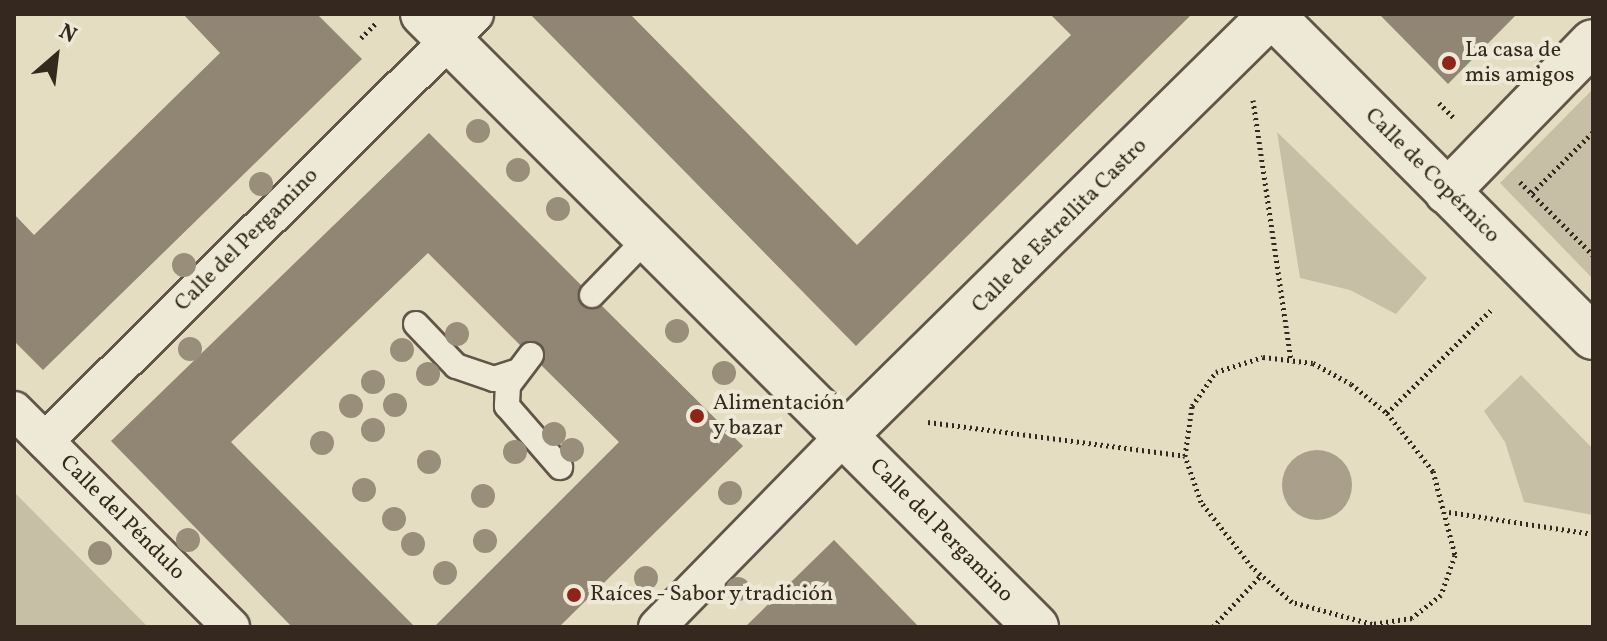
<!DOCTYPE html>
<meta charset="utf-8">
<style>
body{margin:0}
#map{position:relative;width:1607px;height:641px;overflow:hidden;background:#e5ddc2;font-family:Vollkorn,serif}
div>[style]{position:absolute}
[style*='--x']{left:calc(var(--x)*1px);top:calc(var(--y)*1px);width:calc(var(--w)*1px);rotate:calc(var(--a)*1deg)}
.green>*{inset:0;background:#c7bea6}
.water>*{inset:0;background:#a99f8a}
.round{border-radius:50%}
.building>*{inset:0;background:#918673}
.path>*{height:5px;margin-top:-2.5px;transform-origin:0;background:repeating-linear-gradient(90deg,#35281e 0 2px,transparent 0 6px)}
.roads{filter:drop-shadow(2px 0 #615547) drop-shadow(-2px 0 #615547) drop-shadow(0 2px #615547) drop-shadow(0 -2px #615547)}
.service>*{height:24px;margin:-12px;padding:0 12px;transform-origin:12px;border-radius:12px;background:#eee9d7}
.pedestrian>*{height:36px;margin:-18px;padding:0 18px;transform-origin:18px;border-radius:18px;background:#eee9d7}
.minor>*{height:44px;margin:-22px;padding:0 22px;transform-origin:22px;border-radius:22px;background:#eee9d7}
.tertiary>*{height:44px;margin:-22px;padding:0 22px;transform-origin:22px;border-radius:22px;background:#eee9d7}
.trees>*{width:24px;height:24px;margin:-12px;border-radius:50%;background:#998e7a}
.dots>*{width:22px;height:22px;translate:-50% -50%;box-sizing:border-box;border:4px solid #eee9d7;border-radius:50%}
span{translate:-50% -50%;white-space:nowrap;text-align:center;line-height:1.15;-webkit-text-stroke:8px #eee9d7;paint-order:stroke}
.poi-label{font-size:22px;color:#35281e}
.left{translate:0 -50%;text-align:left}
.street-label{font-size:22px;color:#35281e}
.frame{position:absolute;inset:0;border:16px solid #35281e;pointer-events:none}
.north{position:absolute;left:16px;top:16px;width:80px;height:80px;-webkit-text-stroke:6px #eee9d7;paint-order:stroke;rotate:28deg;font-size:22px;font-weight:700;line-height:32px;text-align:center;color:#35281e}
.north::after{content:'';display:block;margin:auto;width:28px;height:36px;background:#35281e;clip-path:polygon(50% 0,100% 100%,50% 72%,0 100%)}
</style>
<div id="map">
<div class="green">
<div style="clip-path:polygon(1593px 89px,1593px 279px,1500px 183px)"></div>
<div style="clip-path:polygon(1277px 132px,1427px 278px,1396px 314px,1350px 290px,1300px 278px)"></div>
<div style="clip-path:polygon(1521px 375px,1593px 449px,1593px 515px,1524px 502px,1505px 442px,1484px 411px)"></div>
<div style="clip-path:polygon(14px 492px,148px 627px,14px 627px)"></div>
</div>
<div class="water">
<div class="round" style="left:1282px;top:450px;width:70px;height:70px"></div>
</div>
<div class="building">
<div style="clip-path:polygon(183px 14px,317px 14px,362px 59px,43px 370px,14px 341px,14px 214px,34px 235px,220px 53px)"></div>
<div style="clip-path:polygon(530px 14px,630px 14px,857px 245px,1071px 35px,1050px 14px,1192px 14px,856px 346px)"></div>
<div style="clip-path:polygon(1379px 14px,1517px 14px,1448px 84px)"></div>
<div style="clip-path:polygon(429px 133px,581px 285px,581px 305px,602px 306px,743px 446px,559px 627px,434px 627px,619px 442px,542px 366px,541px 344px,520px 345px,428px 253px,231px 442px,415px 627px,292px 627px,111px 441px)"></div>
<div style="clip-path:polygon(834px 540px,919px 627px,745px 627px,792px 581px)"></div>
</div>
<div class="path">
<div style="--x:361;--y:38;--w:23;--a:-45"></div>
<div style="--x:1253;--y:100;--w:263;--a:81.7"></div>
<div style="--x:1439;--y:103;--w:20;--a:45"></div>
<div style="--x:1520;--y:182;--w:103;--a:45"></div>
<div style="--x:1532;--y:193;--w:86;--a:-45"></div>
<div style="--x:1263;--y:357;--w:50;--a:6.8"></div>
<div style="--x:1313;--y:363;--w:43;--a:28.9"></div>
<div style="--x:1351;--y:384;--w:46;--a:38.9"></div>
<div style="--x:1387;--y:413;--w:74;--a:51.6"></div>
<div style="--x:1433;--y:471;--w:87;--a:75.3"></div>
<div style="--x:1455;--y:555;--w:42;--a:109.3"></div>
<div style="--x:1441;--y:595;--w:37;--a:142"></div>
<div style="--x:1412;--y:618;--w:40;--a:171.5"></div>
<div style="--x:1372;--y:624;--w:83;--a:-164.6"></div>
<div style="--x:1292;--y:602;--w:53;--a:-138.8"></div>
<div style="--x:1252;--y:567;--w:83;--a:-128.1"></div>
<div style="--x:1201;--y:502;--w:49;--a:-109.2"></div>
<div style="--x:1185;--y:456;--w:50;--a:-82"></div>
<div style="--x:1192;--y:406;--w:42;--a:-54.8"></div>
<div style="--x:1216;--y:372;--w:49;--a:-17.7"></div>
<div style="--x:1387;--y:413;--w:148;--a:-44.7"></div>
<div style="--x:928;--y:422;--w:259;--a:7.5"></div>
<div style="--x:1449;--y:512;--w:146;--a:8.7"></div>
<div style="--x:1213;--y:627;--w:71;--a:-47.3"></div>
</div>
<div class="roads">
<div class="service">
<div style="--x:592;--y:295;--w:81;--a:-46"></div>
<div style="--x:416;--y:324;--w:58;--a:46.4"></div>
<div style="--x:456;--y:366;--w:40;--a:18.9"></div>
<div style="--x:494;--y:379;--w:22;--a:-18"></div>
<div style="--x:531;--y:355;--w:38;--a:127"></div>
<div style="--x:508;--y:385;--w:21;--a:93"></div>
<div style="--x:507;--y:406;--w:81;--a:49"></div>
</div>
<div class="pedestrian">
<div style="--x:14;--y:410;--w:307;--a:45"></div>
<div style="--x:45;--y:441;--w:606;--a:-44.8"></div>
<div style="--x:657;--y:627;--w:270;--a:-45.6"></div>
</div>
<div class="minor">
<div style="--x:423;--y:14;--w:867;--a:45"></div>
<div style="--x:1271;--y:14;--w:456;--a:45.1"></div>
<div style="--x:846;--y:434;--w:598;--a:-44.59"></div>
</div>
<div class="tertiary">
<div style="--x:1447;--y:192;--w:209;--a:-45.8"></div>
</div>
</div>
<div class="trees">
<div style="left:478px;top:131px"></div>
<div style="left:518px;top:170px"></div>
<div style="left:261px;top:184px"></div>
<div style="left:558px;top:209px"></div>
<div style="left:184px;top:265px"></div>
<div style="left:677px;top:331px"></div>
<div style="left:457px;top:334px"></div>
<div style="left:190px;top:349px"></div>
<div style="left:402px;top:350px"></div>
<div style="left:724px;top:373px"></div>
<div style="left:428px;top:374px"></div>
<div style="left:373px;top:382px"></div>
<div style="left:395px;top:405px"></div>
<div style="left:351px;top:406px"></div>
<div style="left:373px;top:430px"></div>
<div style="left:554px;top:434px"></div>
<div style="left:322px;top:443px"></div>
<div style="left:572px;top:450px"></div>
<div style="left:515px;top:452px"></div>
<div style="left:429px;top:462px"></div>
<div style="left:364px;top:490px"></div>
<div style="left:730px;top:493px"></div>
<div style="left:483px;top:496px"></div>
<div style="left:394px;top:519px"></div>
<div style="left:188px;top:540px"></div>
<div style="left:485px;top:541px"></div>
<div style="left:413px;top:544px"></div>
<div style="left:100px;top:553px"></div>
<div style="left:445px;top:573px"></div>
<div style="left:646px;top:578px"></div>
<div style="left:738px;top:589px"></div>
</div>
<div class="dots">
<div style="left:1449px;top:63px;background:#8f2418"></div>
<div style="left:697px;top:416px;background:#8f2418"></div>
<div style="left:574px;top:595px;background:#8f2418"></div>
</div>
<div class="poi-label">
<span class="left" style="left:1465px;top:63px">La casa de<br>mis amigos</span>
<span class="left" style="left:713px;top:416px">Alimentación<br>y bazar</span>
<span class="left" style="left:590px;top:595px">Raíces - Sabor y tradición</span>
</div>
<div class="street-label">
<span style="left:1432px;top:176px;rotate:45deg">Calle de Copérnico</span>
<span style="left:1060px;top:226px;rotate:-45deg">Calle de Estrellita Castro</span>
<span style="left:247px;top:240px;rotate:-45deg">Calle del Pergamino</span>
<span style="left:122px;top:518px;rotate:45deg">Calle del Péndulo</span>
<span style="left:941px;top:531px;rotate:45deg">Calle del Pergamino</span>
</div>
<div class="frame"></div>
<div class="north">N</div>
</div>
